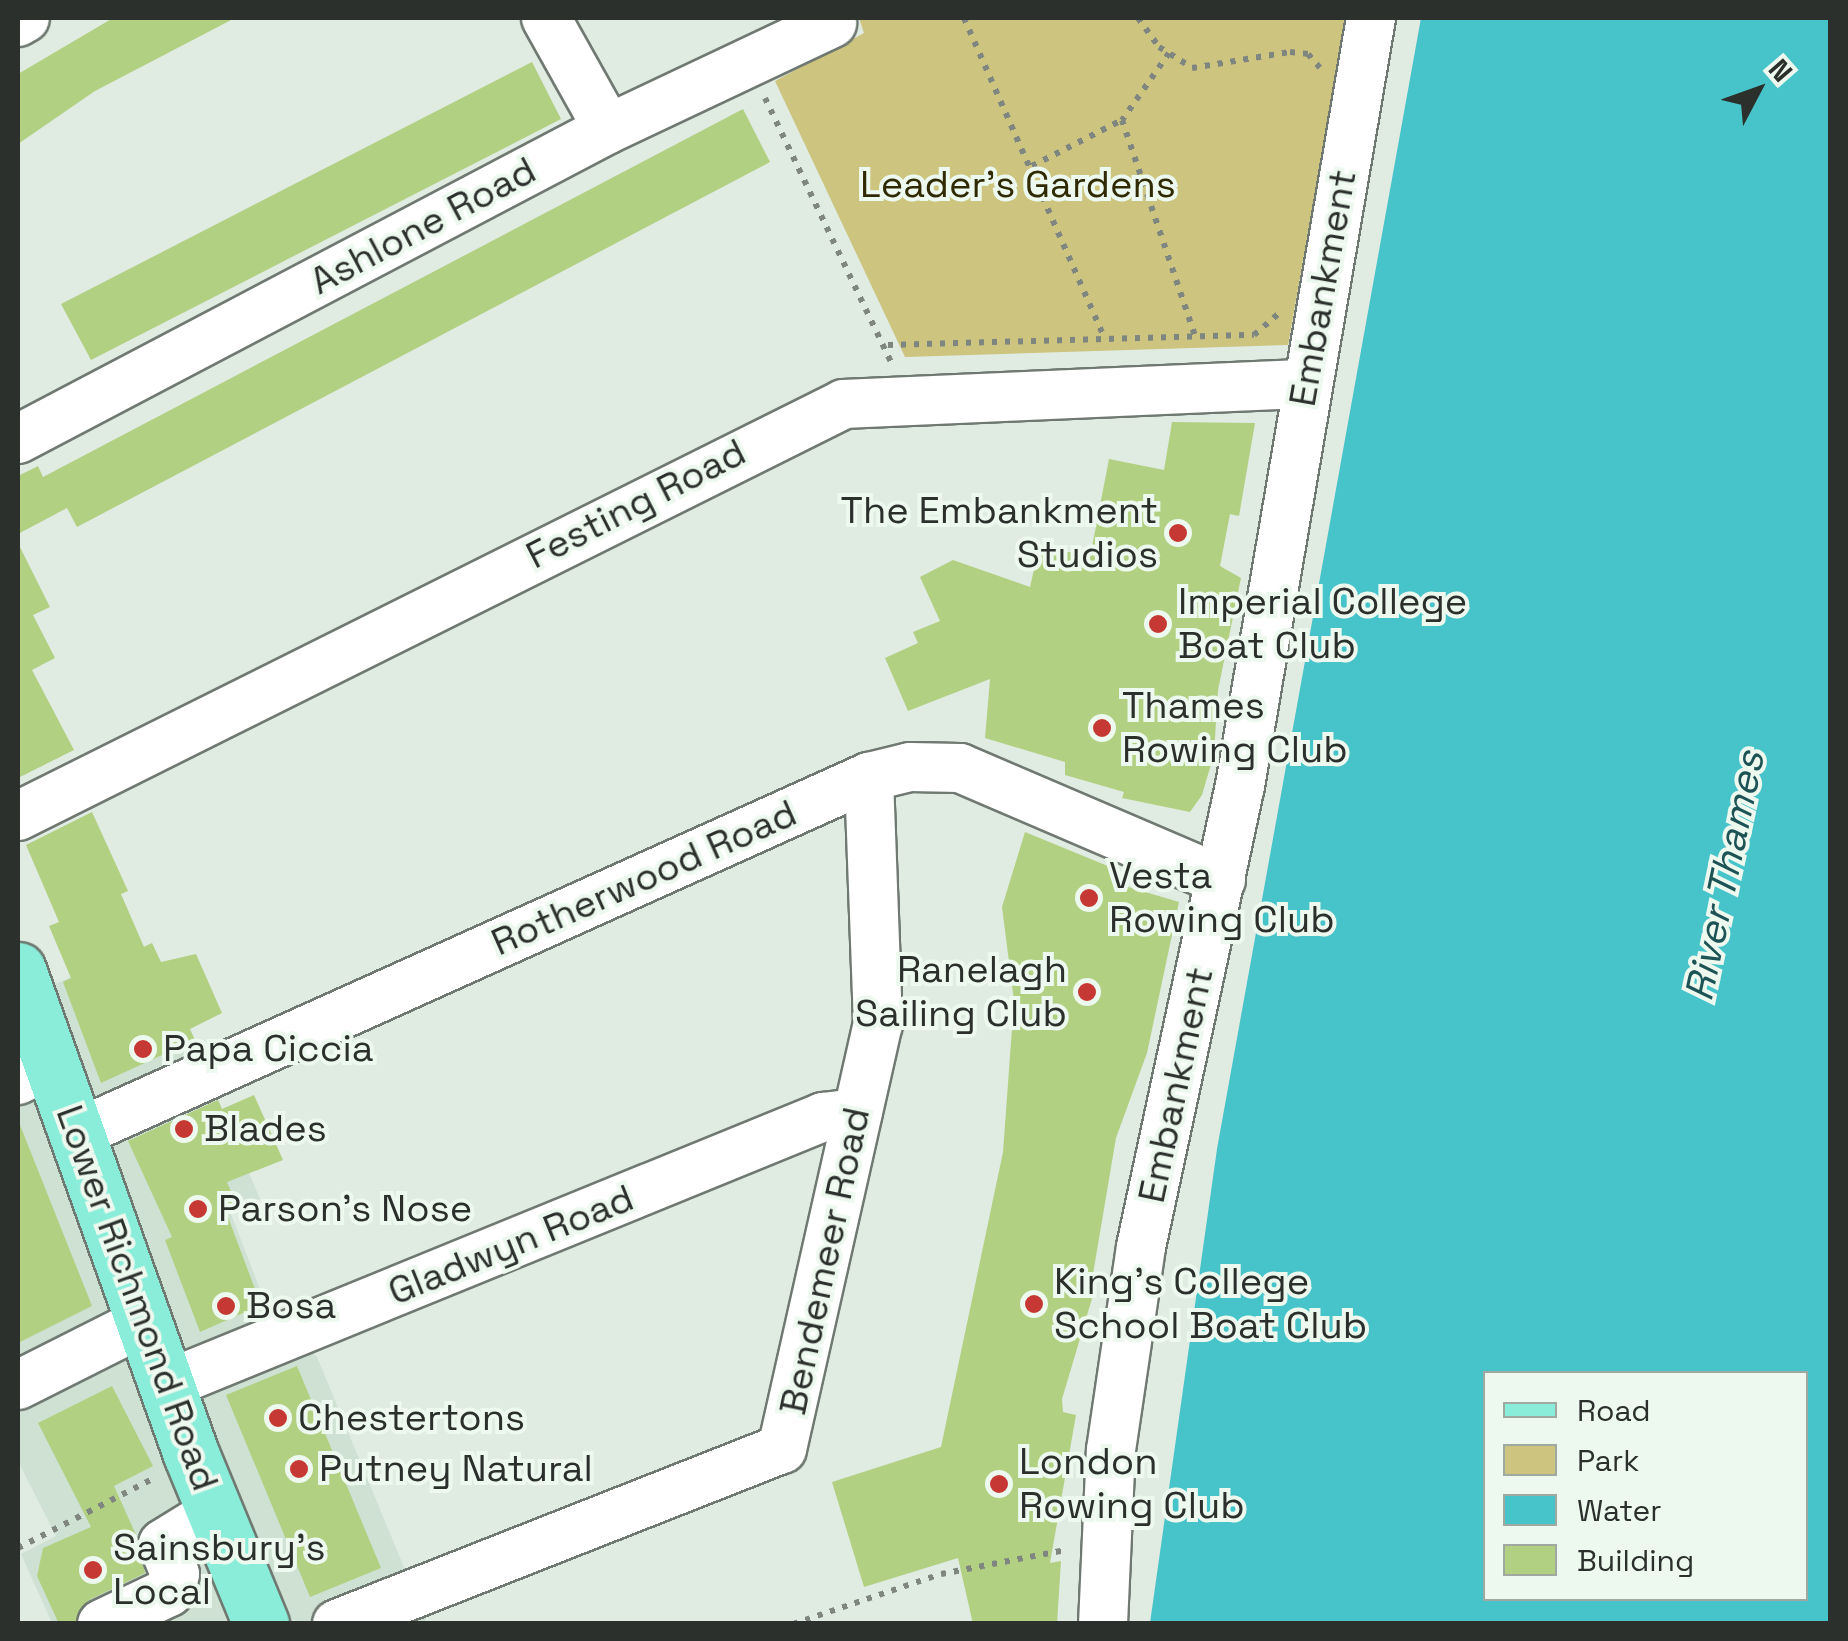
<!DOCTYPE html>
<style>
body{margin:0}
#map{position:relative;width:1848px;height:1641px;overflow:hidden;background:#e0ebe2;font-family:"Space Grotesk",sans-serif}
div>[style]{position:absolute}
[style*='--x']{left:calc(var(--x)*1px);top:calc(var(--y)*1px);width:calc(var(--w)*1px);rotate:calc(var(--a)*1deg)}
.built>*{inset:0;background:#cee1d2}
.green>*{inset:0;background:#cdc47f}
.water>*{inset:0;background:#47c3ca}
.building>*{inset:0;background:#b2d082}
.path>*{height:6px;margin-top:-3px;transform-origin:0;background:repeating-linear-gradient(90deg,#7f8680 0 5px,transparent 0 13px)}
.roads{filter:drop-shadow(2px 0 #6f7971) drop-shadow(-2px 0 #6f7971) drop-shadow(0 2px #6f7971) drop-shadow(0 -2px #6f7971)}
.minor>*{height:48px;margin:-24px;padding:0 24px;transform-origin:24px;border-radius:24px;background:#fff}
.major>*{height:55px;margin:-27.5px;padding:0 27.5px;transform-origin:27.5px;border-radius:27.5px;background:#8aedd9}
.dots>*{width:28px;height:28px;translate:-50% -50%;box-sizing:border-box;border:5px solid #edf9ef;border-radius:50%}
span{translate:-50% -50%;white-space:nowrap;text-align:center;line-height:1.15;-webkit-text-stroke:8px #edf9ef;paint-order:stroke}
.park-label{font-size:38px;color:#302a04}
.street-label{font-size:38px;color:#2c302d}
.poi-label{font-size:38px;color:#2c302d}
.right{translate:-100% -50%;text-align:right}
.left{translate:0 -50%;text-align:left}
.water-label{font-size:40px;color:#1e5356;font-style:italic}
.frame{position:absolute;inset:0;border:20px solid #2c302d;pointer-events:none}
.legend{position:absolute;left:1483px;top:1371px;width:325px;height:230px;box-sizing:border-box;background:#edf9ef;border:2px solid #a0a9a1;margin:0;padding:12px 18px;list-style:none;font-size:30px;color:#2c302d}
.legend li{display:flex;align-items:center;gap:20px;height:50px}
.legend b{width:50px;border:2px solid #a0a9a1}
.north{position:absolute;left:1708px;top:40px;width:100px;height:100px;-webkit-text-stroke:8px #edf9ef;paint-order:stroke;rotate:49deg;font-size:28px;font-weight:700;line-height:40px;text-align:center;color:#2c302d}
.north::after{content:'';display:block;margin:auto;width:35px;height:45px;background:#2c302d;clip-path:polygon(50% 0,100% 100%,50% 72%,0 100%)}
</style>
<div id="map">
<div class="built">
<div style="clip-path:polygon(152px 943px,260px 1199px,231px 1214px,267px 1307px,317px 1357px,427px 1623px,283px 1623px,41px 990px)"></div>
<div style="clip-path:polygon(18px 1033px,240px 1623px,52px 1623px,21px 1554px,56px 1536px,18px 1461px)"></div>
</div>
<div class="green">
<div style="clip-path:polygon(859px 18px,1346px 18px,1288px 345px,905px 357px,775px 81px,864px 33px)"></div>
</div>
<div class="water">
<div style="clip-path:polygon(evenodd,1421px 18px,1830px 18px,1830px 1623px,1150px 1623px,1217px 1149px,1421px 18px,1486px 1374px,1806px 1374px,1806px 1598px,1486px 1598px,1486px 1374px)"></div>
</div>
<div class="building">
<div style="clip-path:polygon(113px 18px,235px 18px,95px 91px,18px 144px,18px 74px)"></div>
<div style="clip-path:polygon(532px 62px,561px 119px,91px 360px,61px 304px)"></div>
<div style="clip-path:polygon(743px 109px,770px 162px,77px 527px,67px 508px,18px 534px,18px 476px,38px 466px,43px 477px)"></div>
<div style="clip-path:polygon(1172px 422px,1255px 423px,1239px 516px,1230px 514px,1220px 566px,1241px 578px,1218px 690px,1214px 754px,1202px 795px,1190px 812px,1122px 798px,1124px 792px,1065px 775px,1065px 762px,985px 738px,990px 679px,908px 711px,885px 658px,918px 643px,913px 632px,940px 621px,920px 577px,953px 560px,1030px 587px,1038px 552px,1091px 552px,1109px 459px,1164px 470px)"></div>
<div style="clip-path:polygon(18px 543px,50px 607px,33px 615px,55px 658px,32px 670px,74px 750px,18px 778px)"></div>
<div style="clip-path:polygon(92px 812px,128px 891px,121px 894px,144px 947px,152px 943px,161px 962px,196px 954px,222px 1013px,190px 1029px,195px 1040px,101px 1083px,63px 982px,71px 978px,49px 926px,59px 922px,26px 845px)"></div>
<div style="clip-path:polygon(1025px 832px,1120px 871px,1115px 883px,1179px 902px,1147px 1053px,1116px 1138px,1093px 1274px,1099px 1275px,1062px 1399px,1063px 1412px,1076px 1415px,1050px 1563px,1061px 1561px,1057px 1624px,973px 1624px,958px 1558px,864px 1587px,832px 1482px,941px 1447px,1003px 1152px,1014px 1001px,1002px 907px)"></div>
<div style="clip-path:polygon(254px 1095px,283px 1160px,227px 1182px,236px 1204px,225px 1209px,261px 1305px,200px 1332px,165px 1240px,172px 1237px,128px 1141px,218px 1100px,222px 1109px)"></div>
<div style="clip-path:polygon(18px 1120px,92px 1306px,18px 1343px)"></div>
<div style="clip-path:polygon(297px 1366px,381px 1568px,310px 1597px,226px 1395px)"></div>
<div style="clip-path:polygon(112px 1386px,153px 1466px,114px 1486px,137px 1537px,145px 1573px,89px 1600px,75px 1624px,59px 1624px,37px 1576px,43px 1548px,91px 1527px,38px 1423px)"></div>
</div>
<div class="path">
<div style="--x:964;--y:18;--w:351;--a:66.3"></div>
<div style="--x:1138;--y:18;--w:36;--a:54"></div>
<div style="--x:1159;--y:47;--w:39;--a:32"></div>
<div style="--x:1192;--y:68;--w:99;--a:-9.3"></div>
<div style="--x:1290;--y:52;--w:18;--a:6"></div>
<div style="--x:1308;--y:54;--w:21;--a:49"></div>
<div style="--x:1169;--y:53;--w:82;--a:125"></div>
<div style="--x:1122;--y:120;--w:228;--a:71.3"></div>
<div style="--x:765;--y:98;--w:297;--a:64.5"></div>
<div style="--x:1032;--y:166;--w:101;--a:-27.1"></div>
<div style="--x:888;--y:345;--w:366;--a:-1.6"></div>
<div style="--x:1254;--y:335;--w:37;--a:-41"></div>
<div style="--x:18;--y:1548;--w:153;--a:-27.2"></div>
<div style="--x:793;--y:1624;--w:156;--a:-18.7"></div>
<div style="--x:941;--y:1574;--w:127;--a:-10.9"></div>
</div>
<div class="roads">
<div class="minor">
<div style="--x:546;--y:18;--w:127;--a:60.8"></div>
<div style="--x:18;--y:22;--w:8;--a:-30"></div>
<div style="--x:18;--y:439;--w:666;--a:-27.72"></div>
<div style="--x:608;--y:129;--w:248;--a:-25.3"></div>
<div style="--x:18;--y:816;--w:923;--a:-26.51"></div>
<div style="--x:844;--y:404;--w:462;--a:-2.5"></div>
<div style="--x:18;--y:1080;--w:37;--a:-27"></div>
<div style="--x:76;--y:1134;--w:870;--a:-24.24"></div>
<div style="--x:869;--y:777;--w:42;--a:-13.7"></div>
<div style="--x:910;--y:767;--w:50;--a:1.1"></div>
<div style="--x:960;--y:768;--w:284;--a:23.2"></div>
<div style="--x:18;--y:1385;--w:140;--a:-26.7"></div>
<div style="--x:166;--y:1385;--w:710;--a:-22.19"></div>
<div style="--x:823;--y:1117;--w:35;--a:-7"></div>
<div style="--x:102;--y:1624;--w:74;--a:-25.5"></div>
<div style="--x:169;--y:1592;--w:19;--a:-72"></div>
<div style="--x:175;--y:1574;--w:32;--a:-112"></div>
<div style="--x:163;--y:1544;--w:61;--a:-31.6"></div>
<div style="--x:337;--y:1624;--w:478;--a:-21.5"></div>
<div style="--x:782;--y:1449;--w:436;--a:-77.3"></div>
<div style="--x:878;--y:1024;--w:247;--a:-92.1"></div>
<div style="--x:1103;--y:1624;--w:174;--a:-87.4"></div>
<div style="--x:1111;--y:1450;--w:205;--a:-81.6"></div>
<div style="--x:1141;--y:1247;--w:472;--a:-77.9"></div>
<div style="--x:1240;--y:786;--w:779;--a:-80.32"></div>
</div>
<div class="major">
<div style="--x:18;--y:970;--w:514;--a:70.33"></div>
<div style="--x:191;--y:1454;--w:184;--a:67.6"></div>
</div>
</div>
<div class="dots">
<div style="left:1178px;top:533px;background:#c63833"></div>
<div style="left:1158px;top:624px;background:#c63833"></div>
<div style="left:1102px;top:728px;background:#c63833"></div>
<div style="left:1089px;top:898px;background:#c63833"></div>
<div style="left:1087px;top:992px;background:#c63833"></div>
<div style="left:143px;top:1049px;background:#c63833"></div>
<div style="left:184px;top:1129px;background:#c63833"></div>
<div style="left:198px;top:1209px;background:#c63833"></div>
<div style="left:1034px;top:1304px;background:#c63833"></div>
<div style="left:226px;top:1306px;background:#c63833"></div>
<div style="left:278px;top:1418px;background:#c63833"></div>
<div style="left:299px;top:1469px;background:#c63833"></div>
<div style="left:999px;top:1484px;background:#c63833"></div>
<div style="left:93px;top:1570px;background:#c63833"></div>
</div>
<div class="park-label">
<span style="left:1018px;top:185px">Leader's Gardens</span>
</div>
<div class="street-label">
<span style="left:423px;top:226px;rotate:-28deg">Ashlone Road</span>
<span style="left:1323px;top:288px;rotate:-80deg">Embankment</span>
<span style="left:636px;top:504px;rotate:-27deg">Festing Road</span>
<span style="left:644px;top:878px;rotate:-24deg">Rotherwood Road</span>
<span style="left:1176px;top:1085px;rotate:-78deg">Embankment</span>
<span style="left:511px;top:1245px;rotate:-22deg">Gladwyn Road</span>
<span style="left:825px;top:1261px;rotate:-78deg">Bendemeer Road</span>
<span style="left:137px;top:1298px;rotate:70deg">Lower Richmond Road</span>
</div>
<div class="poi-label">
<span class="right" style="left:1158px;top:533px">The Embankment<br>Studios</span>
<span class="left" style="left:1178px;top:624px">Imperial College<br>Boat Club</span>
<span class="left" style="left:1122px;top:728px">Thames<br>Rowing Club</span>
<span class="left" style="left:1109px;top:898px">Vesta<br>Rowing Club</span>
<span class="right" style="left:1067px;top:992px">Ranelagh<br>Sailing Club</span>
<span class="left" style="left:163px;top:1049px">Papa Ciccia</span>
<span class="left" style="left:204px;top:1129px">Blades</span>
<span class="left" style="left:218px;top:1209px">Parson's Nose</span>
<span class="left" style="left:1054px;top:1304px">King's College<br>School Boat Club</span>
<span class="left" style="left:246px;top:1306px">Bosa</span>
<span class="left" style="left:298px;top:1418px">Chestertons</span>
<span class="left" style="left:1019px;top:1484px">London<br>Rowing Club</span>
<span class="left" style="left:319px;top:1469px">Putney Natural</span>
<span class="left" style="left:113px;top:1570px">Sainsbury's<br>Local</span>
</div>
<div class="water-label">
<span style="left:1725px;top:876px;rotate:-78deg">River Thames</span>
</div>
<div class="frame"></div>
<ul class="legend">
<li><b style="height:12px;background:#8aedd9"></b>Road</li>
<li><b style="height:28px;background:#cdc47f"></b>Park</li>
<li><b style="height:28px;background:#47c3ca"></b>Water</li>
<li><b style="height:28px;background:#b2d082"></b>Building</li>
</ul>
<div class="north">N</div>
</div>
